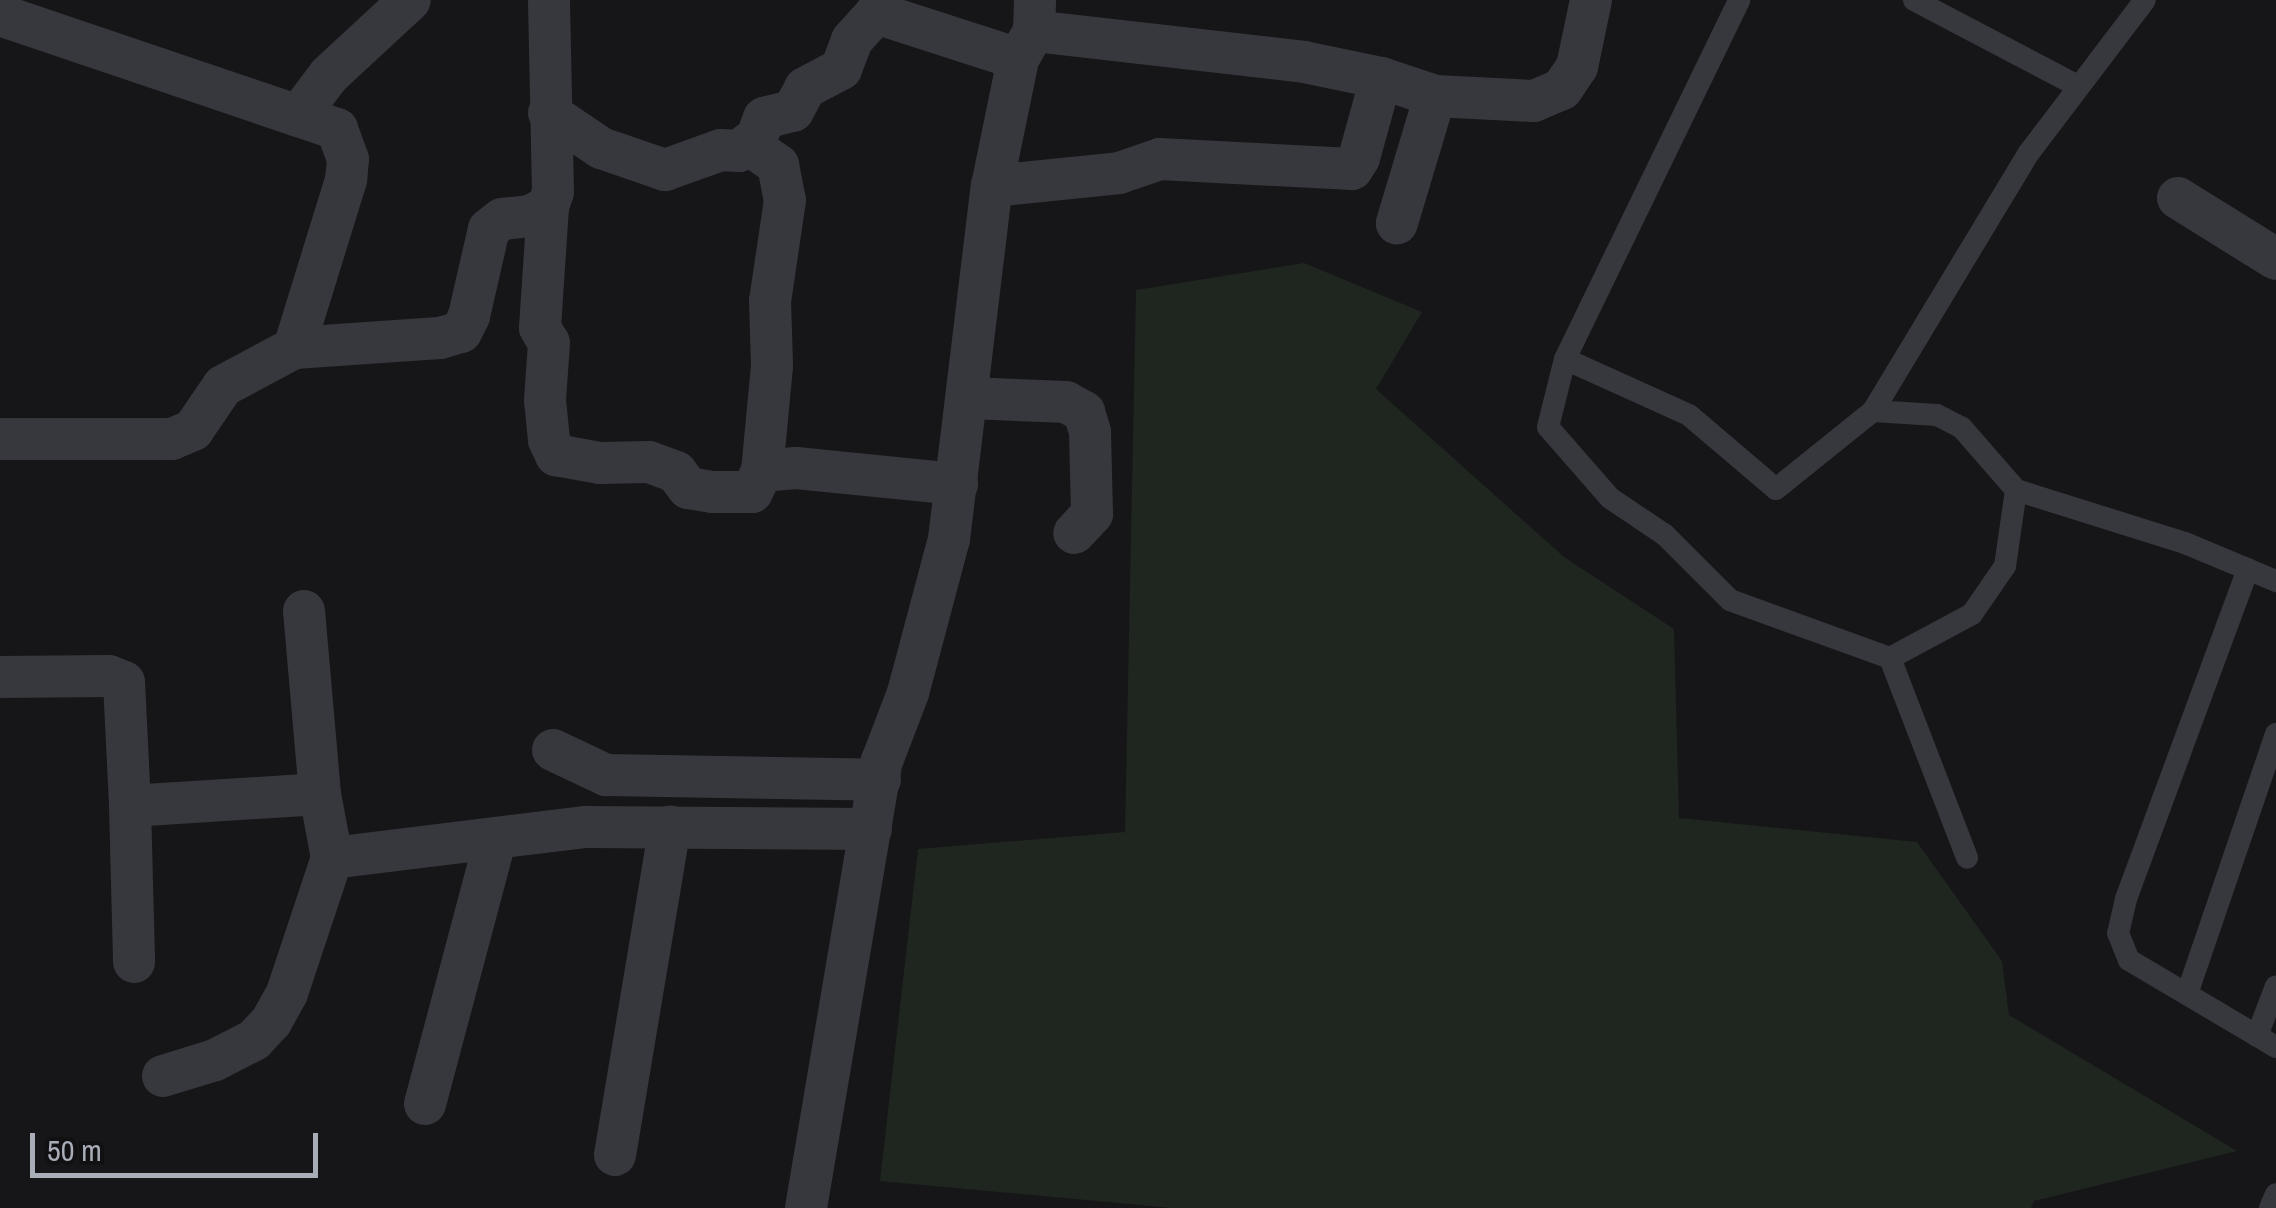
<!DOCTYPE html>
<style>
body{margin:0}
#map{position:relative;width:2276px;height:1208px;overflow:hidden;background:#161618;font-family:"Archivo Narrow",sans-serif}
div>[style]{position:absolute}
[style*='--x']{left:calc(var(--x)*1px);top:calc(var(--y)*1px);width:calc(var(--w)*1px);rotate:calc(var(--a)*1deg)}
.green>*{inset:0;background:#1e261f}
.service>*{height:22px;margin:-11px;padding:0 11px;transform-origin:11px;border-radius:11px;background:#37383d}
.minor>*{height:42px;margin:-21px;padding:0 21px;transform-origin:21px;border-radius:21px;background:#37383d}
span{translate:-50% -50%;white-space:nowrap;text-align:center;line-height:1.15;-webkit-text-stroke:9px #111113;paint-order:stroke}
.scale{position:absolute;left:30px;top:1133px;width:288px;height:45px;box-sizing:border-box;border:5px solid #a8adb8;border-top:0;padding-left:12px;font-size:30px;line-height:35px;white-space:nowrap;color:#a8adb8;-webkit-text-stroke:8px #111113;paint-order:stroke}
</style>
<div id="map">
<div class="green">
<div style="clip-path:polygon(1304px 263px,1422px 312px,1376px 389px,1564px 557px,1674px 629px,1679px 818px,1917px 842px,2002px 961px,2009px 1015px,2237px 1151px,2034px 1201px,2031px 1208px,1172px 1208px,880px 1181px,918px 849px,1125px 832px,1136px 290px)"></div>
</div>
<div class="service">
<div style="--x:1914;--y:0;--w:185;--a:27.7"></div>
<div style="--x:1565;--y:359;--w:399;--a:-64.1"></div>
<div style="--x:1873;--y:411;--w:64;--a:3.6"></div>
<div style="--x:1937;--y:415;--w:28;--a:27"></div>
<div style="--x:1962;--y:428;--w:82;--a:48.9"></div>
<div style="--x:2016;--y:490;--w:77;--a:98.2"></div>
<div style="--x:2005;--y:566;--w:58;--a:124.5"></div>
<div style="--x:1972;--y:614;--w:93;--a:151.8"></div>
<div style="--x:1890;--y:658;--w:214;--a:68.9"></div>
<div style="--x:2016;--y:490;--w:177;--a:17.4"></div>
<div style="--x:2185;--y:543;--w:99;--a:22.7"></div>
<div style="--x:2248;--y:569;--w:352;--a:110.3"></div>
<div style="--x:2126;--y:899;--w:35;--a:103"></div>
<div style="--x:2118;--y:933;--w:29;--a:68"></div>
<div style="--x:2129;--y:960;--w:171;--a:30.6"></div>
<div style="--x:1890;--y:658;--w:170;--a:-160.1"></div>
<div style="--x:1730;--y:600;--w:92;--a:-135"></div>
<div style="--x:1665;--y:535;--w:66;--a:-146.1"></div>
<div style="--x:1610;--y:498;--w:94;--a:-131.1"></div>
<div style="--x:1548;--y:427;--w:70;--a:-76"></div>
<div style="--x:1565;--y:359;--w:136;--a:24.3"></div>
<div style="--x:1689;--y:415;--w:114;--a:40.4"></div>
<div style="--x:1776;--y:489;--w:124;--a:-38.8"></div>
<div style="--x:1873;--y:411;--w:300;--a:-58.9"></div>
<div style="--x:2028;--y:154;--w:193;--a:-52.8"></div>
<div style="--x:2187;--y:994;--w:275;--a:-71.1"></div>
<div style="--x:2257;--y:1036;--w:53;--a:-69.2"></div>
<div style="--x:2270;--y:1208;--w:15;--a:-67"></div>
</div>
<div class="minor">
<div style="--x:0;--y:15;--w:356;--a:18.7"></div>
<div style="--x:337;--y:129;--w:32;--a:70"></div>
<div style="--x:348;--y:159;--w:21;--a:95"></div>
<div style="--x:346;--y:180;--w:176;--a:107.2"></div>
<div style="--x:1034;--y:31;--w:272;--a:6.5"></div>
<div style="--x:1304;--y:62;--w:79;--a:11.7"></div>
<div style="--x:1381;--y:78;--w:57;--a:18.4"></div>
<div style="--x:1435;--y:96;--w:133;--a:106.7"></div>
<div style="--x:1435;--y:96;--w:99;--a:2.9"></div>
<div style="--x:1534;--y:101;--w:30;--a:-23"></div>
<div style="--x:1562;--y:89;--w:27;--a:-56"></div>
<div style="--x:1577;--y:67;--w:68;--a:-78.2"></div>
<div style="--x:549;--y:113;--w:63;--a:33.9"></div>
<div style="--x:601;--y:148;--w:68;--a:19"></div>
<div style="--x:665;--y:170;--w:59;--a:-19.7"></div>
<div style="--x:721;--y:150;--w:18;--a:3"></div>
<div style="--x:739;--y:151;--w:23;--a:-38"></div>
<div style="--x:757;--y:137;--w:20;--a:-70"></div>
<div style="--x:764;--y:118;--w:30;--a:-14"></div>
<div style="--x:793;--y:111;--w:26;--a:-62"></div>
<div style="--x:805;--y:88;--w:41;--a:-27.8"></div>
<div style="--x:841;--y:69;--w:31;--a:-69"></div>
<div style="--x:852;--y:40;--w:36;--a:-48"></div>
<div style="--x:876;--y:13;--w:149;--a:17.9"></div>
<div style="--x:298;--y:116;--w:51;--a:-52.9"></div>
<div style="--x:329;--y:75;--w:110;--a:-42.8"></div>
<div style="--x:748;--y:144;--w:37;--a:35"></div>
<div style="--x:778;--y:165;--w:36;--a:79"></div>
<div style="--x:785;--y:200;--w:102;--a:98.4"></div>
<div style="--x:770;--y:301;--w:65;--a:88.2"></div>
<div style="--x:772;--y:366;--w:105;--a:95.4"></div>
<div style="--x:992;--y:186;--w:128;--a:-5.8"></div>
<div style="--x:1119;--y:173;--w:43;--a:-18.9"></div>
<div style="--x:1160;--y:159;--w:192;--a:3"></div>
<div style="--x:1352;--y:169;--w:13;--a:-58"></div>
<div style="--x:1359;--y:158;--w:83;--a:-74.6"></div>
<div style="--x:2178;--y:198;--w:115;--a:31.9"></div>
<div style="--x:548;--y:207;--w:121;--a:93.8"></div>
<div style="--x:540;--y:328;--w:17;--a:59"></div>
<div style="--x:549;--y:343;--w:57;--a:94"></div>
<div style="--x:545;--y:400;--w:40;--a:84.3"></div>
<div style="--x:549;--y:440;--w:17;--a:65"></div>
<div style="--x:556;--y:455;--w:45;--a:10.3"></div>
<div style="--x:600;--y:463;--w:49;--a:-1.2"></div>
<div style="--x:649;--y:462;--w:29;--a:20"></div>
<div style="--x:676;--y:472;--w:20;--a:53"></div>
<div style="--x:688;--y:488;--w:25;--a:9"></div>
<div style="--x:713;--y:492;--w:39;--a:0"></div>
<div style="--x:752;--y:492;--w:23;--a:-65"></div>
<div style="--x:762;--y:471;--w:34;--a:-5"></div>
<div style="--x:796;--y:468;--w:162;--a:5.7"></div>
<div style="--x:968;--y:398;--w:98;--a:2.3"></div>
<div style="--x:1066;--y:402;--w:21;--a:29"></div>
<div style="--x:1084;--y:412;--w:21;--a:73"></div>
<div style="--x:1090;--y:432;--w:82;--a:88.6"></div>
<div style="--x:1092;--y:514;--w:26;--a:133"></div>
<div style="--x:0;--y:439;--w:172;--a:0"></div>
<div style="--x:172;--y:439;--w:23;--a:-23"></div>
<div style="--x:193;--y:430;--w:53;--a:-55.7"></div>
<div style="--x:223;--y:386;--w:81;--a:-28.2"></div>
<div style="--x:294;--y:348;--w:146;--a:-3.9"></div>
<div style="--x:440;--y:338;--w:22;--a:-16"></div>
<div style="--x:461;--y:332;--w:18;--a:-63"></div>
<div style="--x:469;--y:316;--w:89;--a:-77.1"></div>
<div style="--x:489;--y:229;--w:16;--a:-38"></div>
<div style="--x:502;--y:219;--w:28;--a:-6"></div>
<div style="--x:530;--y:216;--w:20;--a:-27"></div>
<div style="--x:548;--y:207;--w:16;--a:-72"></div>
<div style="--x:553;--y:192;--w:192;--a:-91.2"></div>
<div style="--x:304;--y:611;--w:184;--a:85"></div>
<div style="--x:320;--y:794;--w:65;--a:79.4"></div>
<div style="--x:0;--y:677;--w:109;--a:-0.5"></div>
<div style="--x:109;--y:676;--w:16;--a:22"></div>
<div style="--x:124;--y:682;--w:124;--a:87.2"></div>
<div style="--x:130;--y:806;--w:190;--a:-3.6"></div>
<div style="--x:553;--y:750;--w:59;--a:25.3"></div>
<div style="--x:606;--y:775;--w:274;--a:1"></div>
<div style="--x:130;--y:806;--w:156;--a:88.5"></div>
<div style="--x:163;--y:1076;--w:54;--a:-17.1"></div>
<div style="--x:215;--y:1060;--w:44;--a:-27.1"></div>
<div style="--x:254;--y:1040;--w:25;--a:-47"></div>
<div style="--x:271;--y:1022;--w:33;--a:-61"></div>
<div style="--x:287;--y:993;--w:142;--a:-71.6"></div>
<div style="--x:332;--y:858;--w:256;--a:-7"></div>
<div style="--x:586;--y:827;--w:285;--a:0.4"></div>
<div style="--x:425;--y:1104;--w:275;--a:-75.1"></div>
<div style="--x:615;--y:1155;--w:333;--a:-80.5"></div>
<div style="--x:806;--y:1208;--w:453;--a:-80.4"></div>
<div style="--x:882;--y:761;--w:73;--a:-69.1"></div>
<div style="--x:908;--y:693;--w:159;--a:-75.1"></div>
<div style="--x:949;--y:539;--w:356;--a:-83.1"></div>
<div style="--x:992;--y:186;--w:130;--a:-78.4"></div>
<div style="--x:1018;--y:59;--w:32;--a:-60"></div>
<div style="--x:1034;--y:31;--w:31;--a:-88"></div>
</div>
<div class="scale">50 m</div>
</div>
